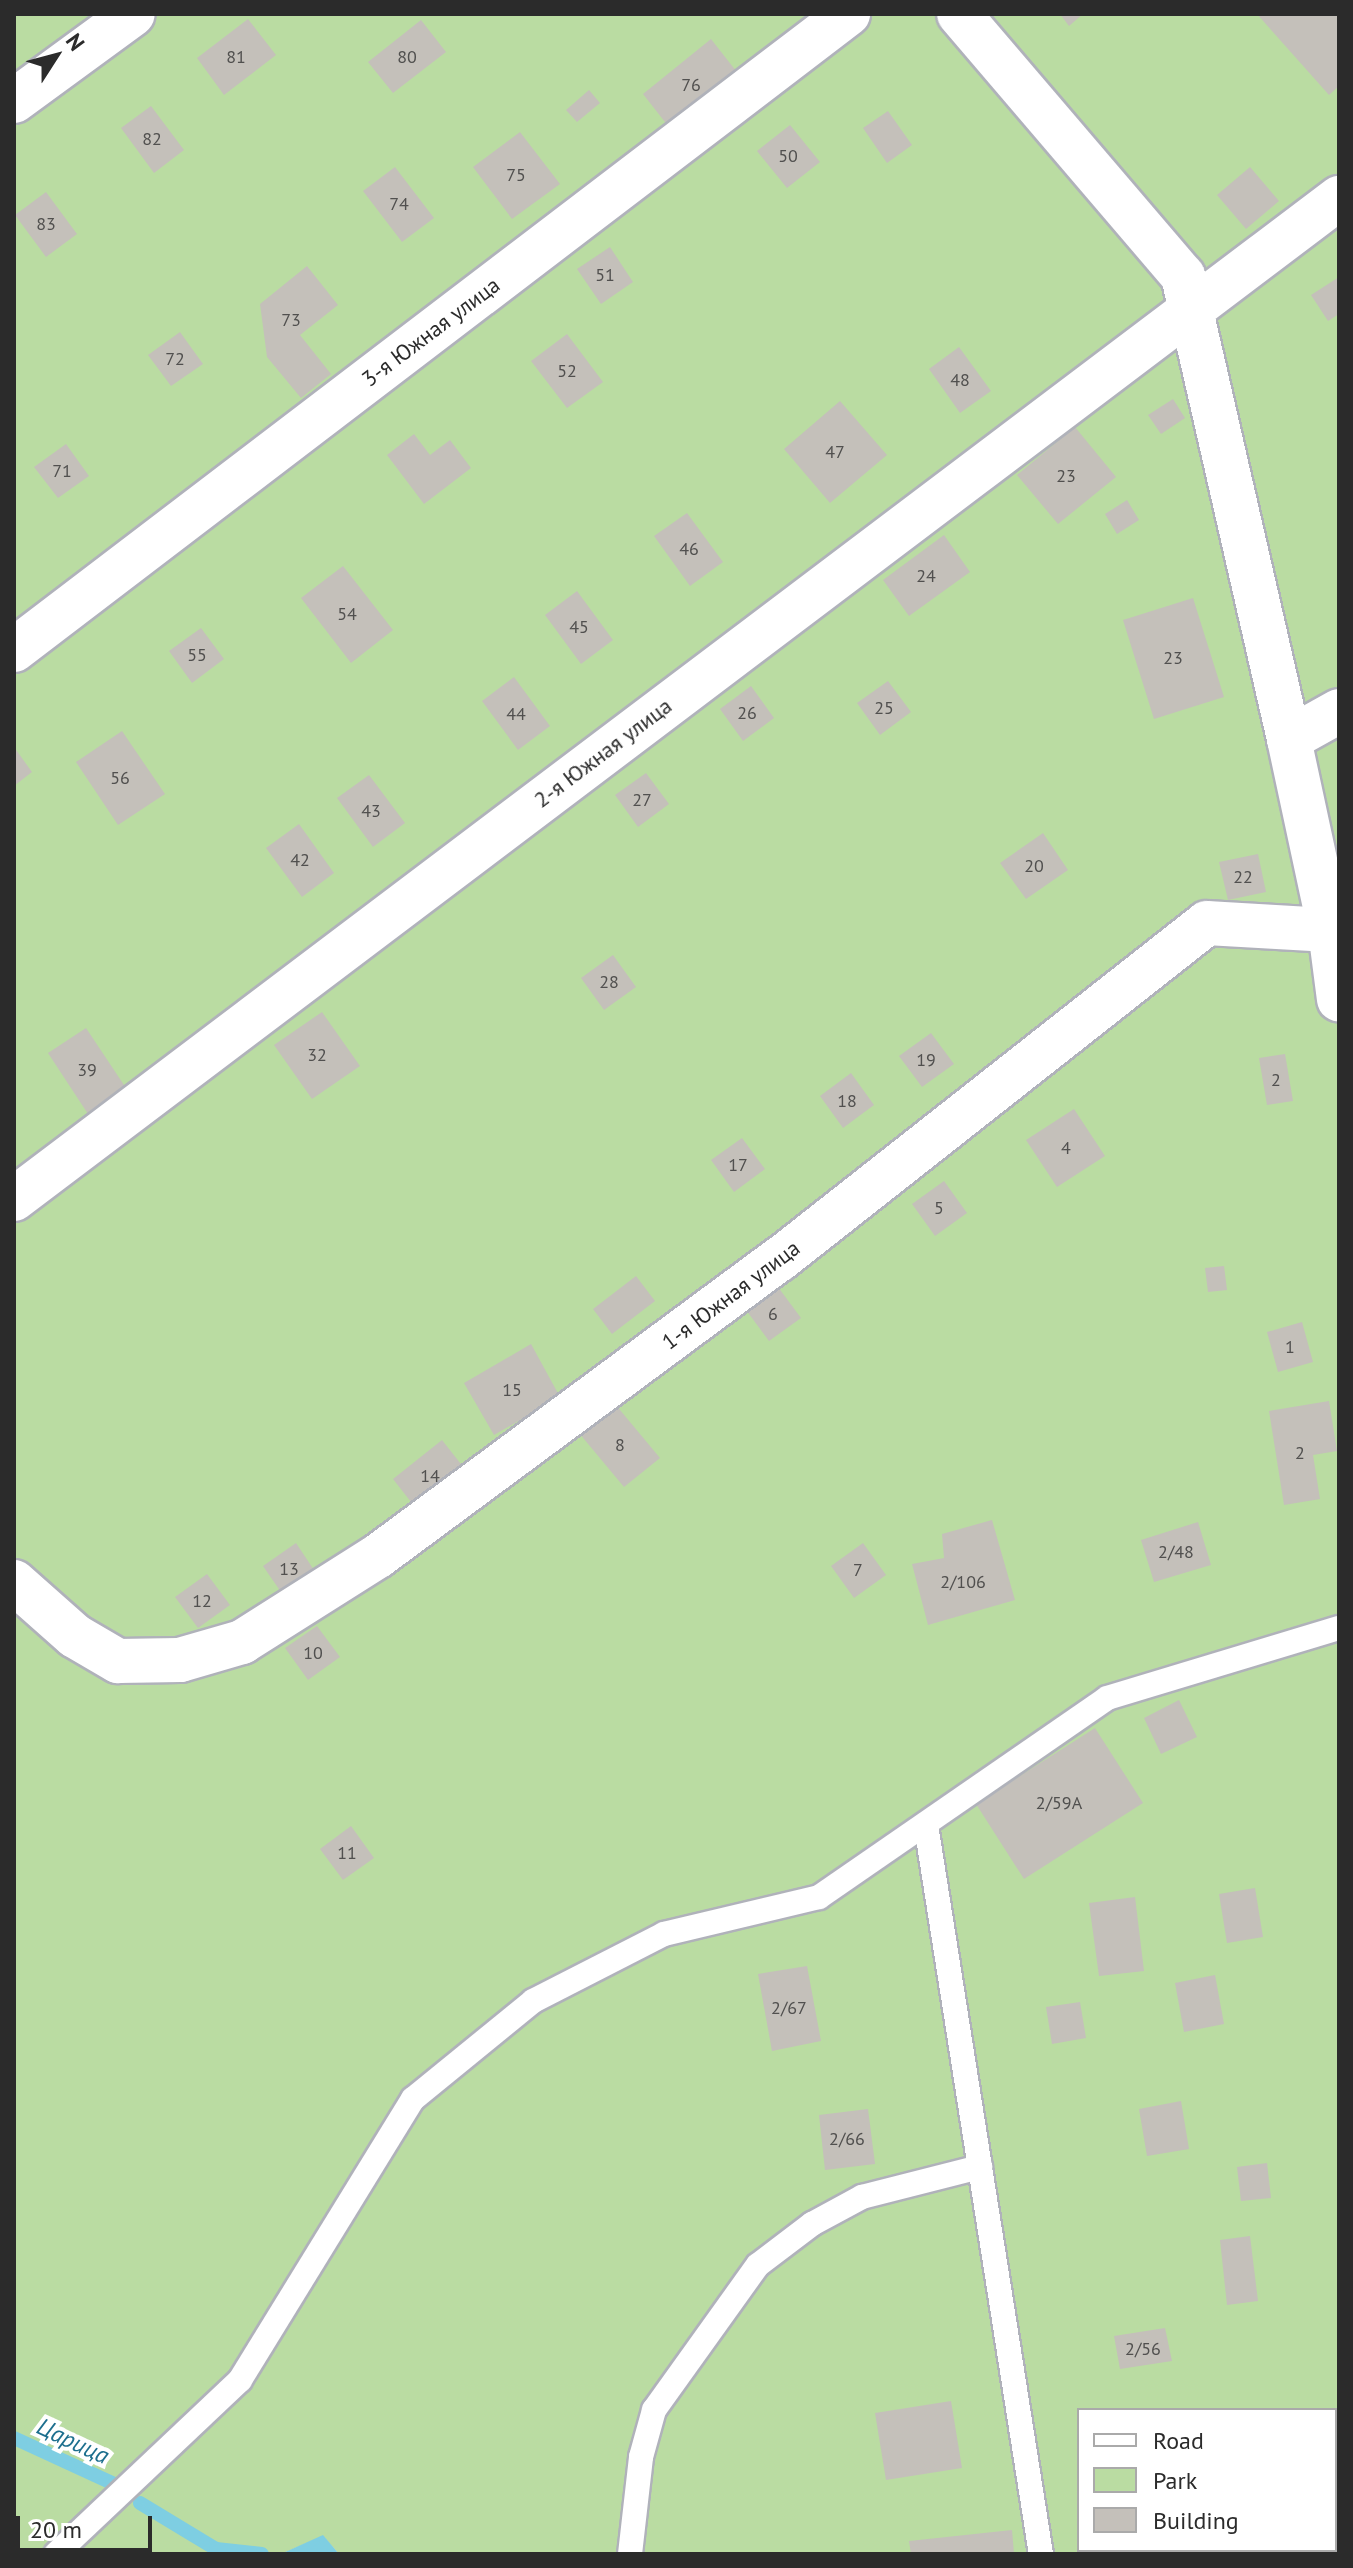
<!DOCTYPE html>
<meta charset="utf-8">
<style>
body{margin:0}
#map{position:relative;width:1353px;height:2568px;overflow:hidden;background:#ebe5df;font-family:"PT Sans",sans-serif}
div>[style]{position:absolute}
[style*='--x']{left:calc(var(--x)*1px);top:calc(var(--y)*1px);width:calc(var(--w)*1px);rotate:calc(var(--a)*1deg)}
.green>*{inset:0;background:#badca2}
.water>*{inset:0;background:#7ecee2}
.stream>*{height:14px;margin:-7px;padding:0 7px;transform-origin:7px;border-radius:7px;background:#7ecee2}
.building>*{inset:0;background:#c4c0ba}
.roads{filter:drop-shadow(2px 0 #b0b2ba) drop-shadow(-2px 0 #b0b2ba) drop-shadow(0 2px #b0b2ba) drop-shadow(0 -2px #b0b2ba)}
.service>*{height:24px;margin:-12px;padding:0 12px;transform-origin:12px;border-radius:12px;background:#fff}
.minor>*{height:44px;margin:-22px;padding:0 22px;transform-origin:22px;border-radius:22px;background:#fff}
span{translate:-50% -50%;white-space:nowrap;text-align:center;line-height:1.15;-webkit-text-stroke:8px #fff;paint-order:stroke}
.number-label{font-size:18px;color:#51504f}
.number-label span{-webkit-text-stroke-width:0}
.street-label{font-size:22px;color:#2b2b2b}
.water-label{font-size:24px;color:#1d6f8e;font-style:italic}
.frame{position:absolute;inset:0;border:16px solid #2b2b2b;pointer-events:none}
.legend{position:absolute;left:1077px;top:2408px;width:260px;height:144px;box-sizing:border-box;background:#fff;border:2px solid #aaa;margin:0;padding:10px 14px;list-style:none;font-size:24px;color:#2b2b2b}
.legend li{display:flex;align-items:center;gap:16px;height:40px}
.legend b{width:40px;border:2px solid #aaa}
.north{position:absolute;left:16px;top:16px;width:80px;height:80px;-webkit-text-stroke:6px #fff;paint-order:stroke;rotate:54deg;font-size:22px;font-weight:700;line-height:32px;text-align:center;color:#2b2b2b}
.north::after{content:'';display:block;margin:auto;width:28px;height:36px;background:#2b2b2b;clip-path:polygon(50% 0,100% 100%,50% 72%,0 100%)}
.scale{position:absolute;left:16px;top:2516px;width:136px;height:36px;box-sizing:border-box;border:4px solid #2b2b2b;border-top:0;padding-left:10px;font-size:24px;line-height:28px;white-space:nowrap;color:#2b2b2b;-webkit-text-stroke:6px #fff;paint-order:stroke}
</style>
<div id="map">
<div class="green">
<div style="clip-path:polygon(evenodd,14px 14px,1339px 14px,1339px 2554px,339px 2554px,323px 2536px,281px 2554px,14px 2554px,14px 14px,1079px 2410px,1335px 2410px,1335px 2550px,1079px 2550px,1079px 2410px)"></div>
</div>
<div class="water">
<div style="clip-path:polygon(323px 2535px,339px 2554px,281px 2554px,283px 2553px)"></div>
</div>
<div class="stream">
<div style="--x:14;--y:2438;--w:110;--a:24.7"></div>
<div style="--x:140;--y:2503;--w:89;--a:31.2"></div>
<div style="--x:216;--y:2549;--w:46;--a:6.2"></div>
</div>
<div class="building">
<div style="clip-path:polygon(1060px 14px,1083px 14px,1069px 26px)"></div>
<div style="clip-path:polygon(1257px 14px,1339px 14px,1339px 86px,1329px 95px)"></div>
<div style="clip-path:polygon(248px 19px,276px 55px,224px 95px,197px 58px)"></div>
<div style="clip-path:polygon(421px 20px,446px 52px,393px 93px,368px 62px)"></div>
<div style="clip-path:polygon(711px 39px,740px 76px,672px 131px,643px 94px)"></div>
<div style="clip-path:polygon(589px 90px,600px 103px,577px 122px,566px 110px)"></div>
<div style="clip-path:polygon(151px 106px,184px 150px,154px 173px,121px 128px)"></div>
<div style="clip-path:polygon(888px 111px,912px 145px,887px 163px,863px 128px)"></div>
<div style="clip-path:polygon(790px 125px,820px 162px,787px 188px,757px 151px)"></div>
<div style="clip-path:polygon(520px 132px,560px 184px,512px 219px,473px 167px)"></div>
<div style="clip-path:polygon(395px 167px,434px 218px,402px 242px,363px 191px)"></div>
<div style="clip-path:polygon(1250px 167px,1279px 201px,1246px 229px,1217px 195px)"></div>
<div style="clip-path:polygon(46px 192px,77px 234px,46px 257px,15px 215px)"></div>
<div style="clip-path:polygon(610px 247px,633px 282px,601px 304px,577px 269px)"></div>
<div style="clip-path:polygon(307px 266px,338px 305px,300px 335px,331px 374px,301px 398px,267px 357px,260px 304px)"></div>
<div style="clip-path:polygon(1339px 277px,1339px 314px,1328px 321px,1311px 295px)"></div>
<div style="clip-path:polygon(180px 332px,203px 364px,171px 386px,148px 355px)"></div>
<div style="clip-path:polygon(567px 334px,603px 382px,567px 408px,531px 361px)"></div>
<div style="clip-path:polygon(959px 347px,991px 391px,960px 413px,929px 369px)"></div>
<div style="clip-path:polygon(1173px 399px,1185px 418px,1161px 434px,1148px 415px)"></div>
<div style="clip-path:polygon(840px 401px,887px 455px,830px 503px,784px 449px)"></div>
<div style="clip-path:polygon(1075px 427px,1116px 477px,1058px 524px,1017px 475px)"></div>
<div style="clip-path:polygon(414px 434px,430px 455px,450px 440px,471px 468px,424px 504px,387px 455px)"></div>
<div style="clip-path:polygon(66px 444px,89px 476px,58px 498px,34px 467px)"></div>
<div style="clip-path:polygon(1127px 500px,1139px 520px,1117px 534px,1105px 514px)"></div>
<div style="clip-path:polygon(687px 513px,723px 562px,690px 586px,654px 536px)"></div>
<div style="clip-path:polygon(944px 535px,970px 572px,909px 616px,883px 580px)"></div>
<div style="clip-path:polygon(343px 566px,393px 630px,351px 663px,301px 598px)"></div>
<div style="clip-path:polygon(577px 591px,613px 640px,581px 664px,545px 615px)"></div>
<div style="clip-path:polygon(1193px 598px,1224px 697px,1154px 719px,1123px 620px)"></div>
<div style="clip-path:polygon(201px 628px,224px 659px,192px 683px,169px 651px)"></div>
<div style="clip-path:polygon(514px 677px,550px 726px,518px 750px,482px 701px)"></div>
<div style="clip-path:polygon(888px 681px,911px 712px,880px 735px,857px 703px)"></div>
<div style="clip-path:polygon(751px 686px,774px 718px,743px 741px,720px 709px)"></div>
<div style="clip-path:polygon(122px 731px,165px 794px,118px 825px,76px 762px)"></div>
<div style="clip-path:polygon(14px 747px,32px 772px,14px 786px)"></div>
<div style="clip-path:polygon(646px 773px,669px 804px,638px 827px,615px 795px)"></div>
<div style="clip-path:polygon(369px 775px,405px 823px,373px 847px,337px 798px)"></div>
<div style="clip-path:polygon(299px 824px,334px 873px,302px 897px,266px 848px)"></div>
<div style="clip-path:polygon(1043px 833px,1068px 870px,1026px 899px,1000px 863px)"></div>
<div style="clip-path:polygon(1258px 854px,1266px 892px,1228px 900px,1219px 862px)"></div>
<div style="clip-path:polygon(613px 955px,636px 987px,604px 1010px,581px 978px)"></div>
<div style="clip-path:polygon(322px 1012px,360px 1066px,312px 1099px,274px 1045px)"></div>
<div style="clip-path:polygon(86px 1028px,126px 1088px,88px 1114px,48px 1053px)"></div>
<div style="clip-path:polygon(931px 1033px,954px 1064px,922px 1087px,899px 1056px)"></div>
<div style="clip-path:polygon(1285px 1054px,1293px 1101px,1267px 1105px,1259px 1058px)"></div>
<div style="clip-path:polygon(851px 1073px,874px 1105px,843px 1128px,820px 1096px)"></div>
<div style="clip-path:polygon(1074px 1109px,1105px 1156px,1057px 1187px,1026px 1140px)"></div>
<div style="clip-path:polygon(742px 1138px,765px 1169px,734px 1192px,711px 1160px)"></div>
<div style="clip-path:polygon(944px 1181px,967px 1213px,935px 1236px,912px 1204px)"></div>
<div style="clip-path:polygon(1224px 1266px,1227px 1290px,1208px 1292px,1205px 1268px)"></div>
<div style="clip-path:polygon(636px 1276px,655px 1301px,612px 1334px,593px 1309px)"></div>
<div style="clip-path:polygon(778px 1287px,801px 1318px,769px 1341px,746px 1310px)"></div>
<div style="clip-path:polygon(1302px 1322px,1313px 1362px,1278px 1372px,1267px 1332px)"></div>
<div style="clip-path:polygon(531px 1344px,560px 1397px,494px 1435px,464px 1383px)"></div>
<div style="clip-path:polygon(1329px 1401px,1337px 1451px,1313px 1455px,1320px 1499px,1284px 1505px,1269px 1411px)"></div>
<div style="clip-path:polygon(615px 1404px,660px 1458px,624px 1487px,579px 1433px)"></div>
<div style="clip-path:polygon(442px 1440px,468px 1473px,418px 1511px,393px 1479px)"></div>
<div style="clip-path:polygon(992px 1520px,1015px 1600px,928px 1625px,912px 1564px,944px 1558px,942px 1534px)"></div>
<div style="clip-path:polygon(1198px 1522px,1211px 1565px,1154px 1582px,1141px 1540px)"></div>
<div style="clip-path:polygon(296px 1543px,316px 1573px,283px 1595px,263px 1566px)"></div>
<div style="clip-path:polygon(863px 1543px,886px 1575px,854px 1598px,831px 1566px)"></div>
<div style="clip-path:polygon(207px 1574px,230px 1605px,198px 1628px,175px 1597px)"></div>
<div style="clip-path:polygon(317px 1626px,340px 1657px,308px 1680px,285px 1648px)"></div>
<div style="clip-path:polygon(1179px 1700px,1197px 1737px,1161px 1754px,1144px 1718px)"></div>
<div style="clip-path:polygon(1095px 1728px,1143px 1803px,1024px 1879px,976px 1804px)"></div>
<div style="clip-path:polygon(351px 1826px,374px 1858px,343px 1880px,320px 1849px)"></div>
<div style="clip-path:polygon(1255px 1888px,1263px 1937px,1227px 1943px,1219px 1894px)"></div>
<div style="clip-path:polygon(1135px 1897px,1144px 1971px,1099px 1976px,1089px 1903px)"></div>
<div style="clip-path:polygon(807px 1966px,821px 2041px,772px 2051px,758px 1974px)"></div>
<div style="clip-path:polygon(1215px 1975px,1224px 2024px,1184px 2032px,1175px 1983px)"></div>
<div style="clip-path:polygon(1080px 2002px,1086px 2038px,1052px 2044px,1046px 2007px)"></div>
<div style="clip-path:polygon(1181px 2101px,1189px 2149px,1147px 2156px,1139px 2109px)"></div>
<div style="clip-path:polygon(868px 2109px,875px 2164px,825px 2170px,819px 2115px)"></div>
<div style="clip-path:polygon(1267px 2163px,1271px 2198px,1241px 2201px,1237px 2167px)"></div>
<div style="clip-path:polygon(1250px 2236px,1258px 2301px,1227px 2305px,1220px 2240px)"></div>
<div style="clip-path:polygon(1165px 2328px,1172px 2361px,1120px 2369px,1114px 2336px)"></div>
<div style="clip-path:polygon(951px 2401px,962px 2468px,886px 2480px,875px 2413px)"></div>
<div style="clip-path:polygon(1012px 2530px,1014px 2554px,911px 2554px,909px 2541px)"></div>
</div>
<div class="roads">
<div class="service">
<div style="--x:926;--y:1825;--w:738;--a:81.04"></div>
<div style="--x:56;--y:2554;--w:253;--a:-43.4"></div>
<div style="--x:240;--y:2380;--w:330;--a:-58.4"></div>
<div style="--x:413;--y:2099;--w:155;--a:-39.2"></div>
<div style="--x:533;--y:2001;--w:147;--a:-27.1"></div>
<div style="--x:664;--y:1934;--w:159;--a:-13.4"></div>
<div style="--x:819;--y:1897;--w:350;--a:-34.6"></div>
<div style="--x:1107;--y:1698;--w:242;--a:-16.8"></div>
<div style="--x:630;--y:2554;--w:98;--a:-83.5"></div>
<div style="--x:641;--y:2457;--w:49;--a:-74.5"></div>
<div style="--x:654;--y:2410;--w:178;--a:-54.4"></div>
<div style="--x:758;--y:2265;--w:68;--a:-37.2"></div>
<div style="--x:812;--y:2224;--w:57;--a:-28.4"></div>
<div style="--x:862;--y:2197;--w:122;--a:-14.3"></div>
</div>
<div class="minor">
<div style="--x:959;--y:14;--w:345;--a:49.5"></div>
<div style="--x:1183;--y:276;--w:475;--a:77.1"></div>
<div style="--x:1289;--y:739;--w:195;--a:77.9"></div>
<div style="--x:1330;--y:930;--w:70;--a:82.6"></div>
<div style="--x:14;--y:101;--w:147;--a:-36.2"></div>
<div style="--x:14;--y:650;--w:1049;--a:-37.33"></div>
<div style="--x:1289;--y:739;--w:57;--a:-29.2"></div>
<div style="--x:14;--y:1199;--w:1661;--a:-37.07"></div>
<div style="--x:14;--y:1582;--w:81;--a:41.5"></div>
<div style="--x:75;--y:1636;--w:50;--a:30.2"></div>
<div style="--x:118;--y:1661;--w:62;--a:-0.9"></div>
<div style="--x:180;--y:1660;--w:65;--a:-16.2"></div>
<div style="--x:242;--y:1642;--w:161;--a:-32.3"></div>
<div style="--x:378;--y:1556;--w:500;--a:-36.5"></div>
<div style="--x:780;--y:1259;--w:543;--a:-38.2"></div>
<div style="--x:1207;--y:923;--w:123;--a:3.3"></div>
</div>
</div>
<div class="number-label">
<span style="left:236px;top:57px">81</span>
<span style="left:407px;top:57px">80</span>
<span style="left:691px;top:85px">76</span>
<span style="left:152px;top:139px">82</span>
<span style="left:788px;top:156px">50</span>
<span style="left:516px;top:175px">75</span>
<span style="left:399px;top:204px">74</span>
<span style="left:46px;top:224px">83</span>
<span style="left:605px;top:275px">51</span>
<span style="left:291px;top:320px">73</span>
<span style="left:175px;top:359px">72</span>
<span style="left:567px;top:371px">52</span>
<span style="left:960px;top:380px">48</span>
<span style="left:835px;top:452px">47</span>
<span style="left:62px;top:471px">71</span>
<span style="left:1066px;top:476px">23</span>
<span style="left:689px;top:549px">46</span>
<span style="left:926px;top:576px">24</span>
<span style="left:347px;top:614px">54</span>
<span style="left:579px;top:627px">45</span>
<span style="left:197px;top:655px">55</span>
<span style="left:1173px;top:658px">23</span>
<span style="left:884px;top:708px">25</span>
<span style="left:747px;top:713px">26</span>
<span style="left:516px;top:714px">44</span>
<span style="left:120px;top:778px">56</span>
<span style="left:642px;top:800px">27</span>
<span style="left:371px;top:811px">43</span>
<span style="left:300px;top:860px">42</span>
<span style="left:1034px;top:866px">20</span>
<span style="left:1243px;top:877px">22</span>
<span style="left:609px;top:982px">28</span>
<span style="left:317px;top:1055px">32</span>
<span style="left:926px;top:1060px">19</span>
<span style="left:87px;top:1070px">39</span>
<span style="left:1276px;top:1080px">2</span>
<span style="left:847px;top:1101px">18</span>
<span style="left:1066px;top:1148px">4</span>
<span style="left:738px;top:1165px">17</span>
<span style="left:939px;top:1208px">5</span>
<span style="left:773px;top:1314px">6</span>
<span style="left:1290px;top:1347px">1</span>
<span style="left:512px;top:1390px">15</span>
<span style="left:620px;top:1445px">8</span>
<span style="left:1300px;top:1453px">2</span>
<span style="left:430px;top:1476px">14</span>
<span style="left:1176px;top:1552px">2/48</span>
<span style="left:289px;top:1569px">13</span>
<span style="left:858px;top:1570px">7</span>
<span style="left:963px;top:1582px">2/106</span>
<span style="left:202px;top:1601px">12</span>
<span style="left:313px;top:1653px">10</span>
<span style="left:1059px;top:1803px">2/59А</span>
<span style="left:347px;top:1853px">11</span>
<span style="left:789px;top:2008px">2/67</span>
<span style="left:847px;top:2139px">2/66</span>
<span style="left:1143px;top:2349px">2/56</span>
</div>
<div class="street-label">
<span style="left:431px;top:332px;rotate:-37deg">3-я Южная улица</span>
<span style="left:603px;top:753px;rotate:-37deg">2-я Южная улица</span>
<span style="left:731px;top:1295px;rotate:-37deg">1-я Южная улица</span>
</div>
<div class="water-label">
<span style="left:73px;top:2441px;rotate:25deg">Царица</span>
</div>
<div class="frame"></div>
<ul class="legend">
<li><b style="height:10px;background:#fff"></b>Road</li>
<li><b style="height:22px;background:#badca2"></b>Park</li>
<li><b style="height:22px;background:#c4c0ba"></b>Building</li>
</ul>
<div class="north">N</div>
<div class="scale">20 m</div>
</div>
